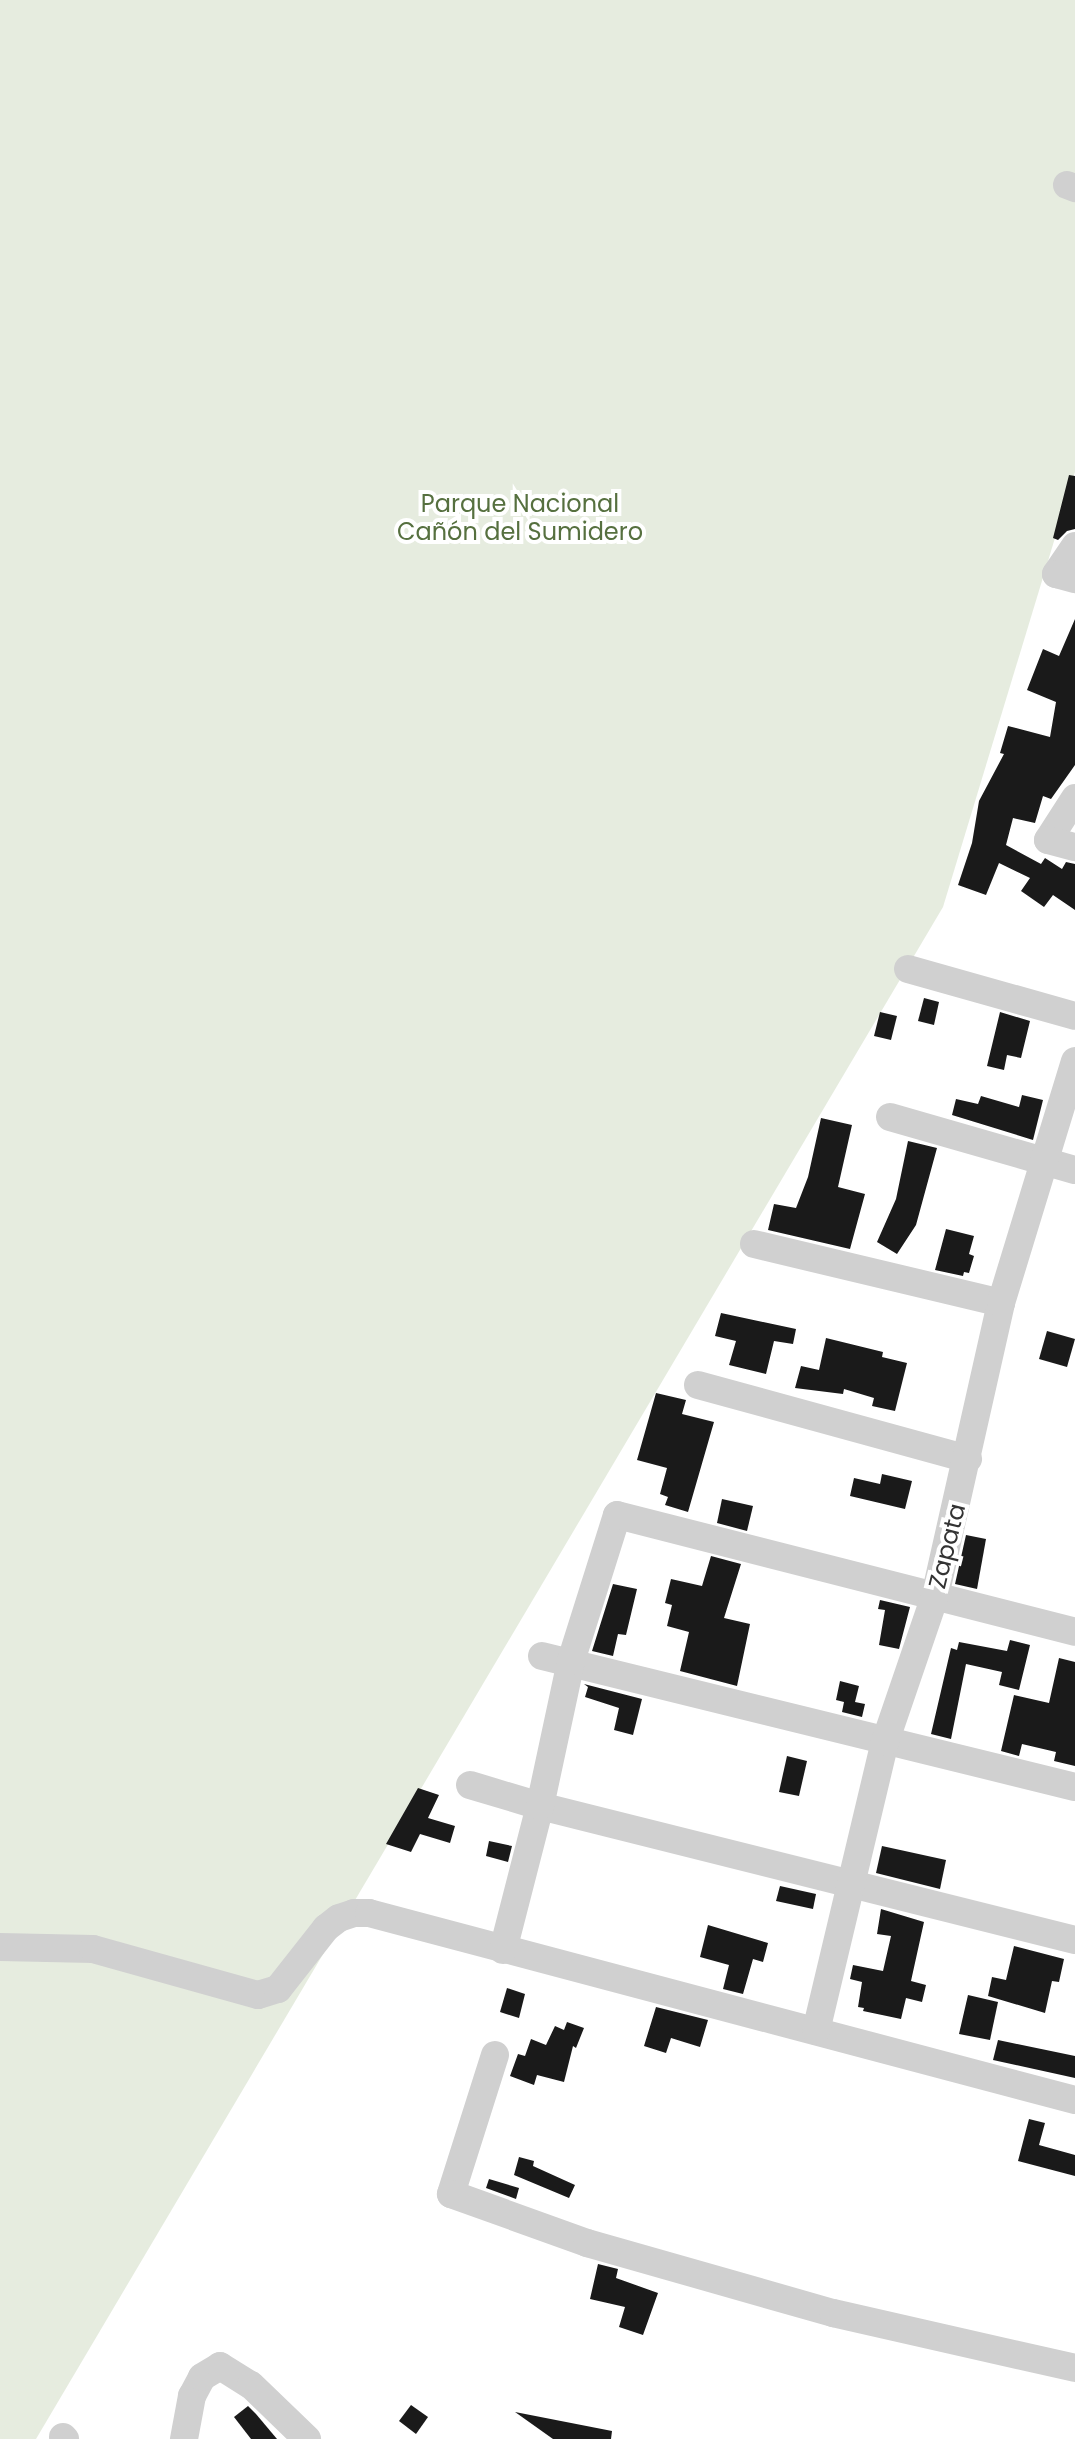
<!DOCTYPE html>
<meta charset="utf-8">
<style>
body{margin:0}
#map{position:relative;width:1075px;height:2439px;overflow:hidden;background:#fff;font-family:Poppins,sans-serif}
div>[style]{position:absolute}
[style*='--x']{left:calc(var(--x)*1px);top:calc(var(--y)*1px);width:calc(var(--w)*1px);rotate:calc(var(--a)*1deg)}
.green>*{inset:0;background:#e6ecdf}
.building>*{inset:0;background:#1a1a1a}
.minor>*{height:28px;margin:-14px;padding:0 14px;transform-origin:14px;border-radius:14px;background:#d0d0d0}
span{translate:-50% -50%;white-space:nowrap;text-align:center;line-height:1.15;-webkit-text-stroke:8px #fff;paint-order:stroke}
.park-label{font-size:24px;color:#56703f}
.street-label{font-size:24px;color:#333}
</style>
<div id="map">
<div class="green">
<div style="clip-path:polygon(0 0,1075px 0,1075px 472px,943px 907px,36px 2439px,0 2439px)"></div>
</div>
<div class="building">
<div style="clip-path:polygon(1069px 475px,1075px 476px,1075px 529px,1067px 531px,1058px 540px,1053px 538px)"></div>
<div style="clip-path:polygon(1075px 619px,1075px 765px,1051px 799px,1043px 796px,1035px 823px,1013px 818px,1006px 845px,1041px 864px,1045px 858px,1062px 869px,1066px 862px,1075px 864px,1075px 910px,1053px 895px,1044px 907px,1021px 891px,1030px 878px,999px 863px,986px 895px,958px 885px,972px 843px,979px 801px,1004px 754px,1000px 753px,1008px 726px,1050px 737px,1056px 702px,1027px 690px,1043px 649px,1059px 656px)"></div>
<div style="clip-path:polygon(924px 998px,939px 1002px,934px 1025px,918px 1021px)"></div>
<div style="clip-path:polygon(880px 1012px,897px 1016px,891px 1040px,874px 1036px)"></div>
<div style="clip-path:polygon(1000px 1012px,1030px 1021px,1021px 1058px,1007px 1055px,1004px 1070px,987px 1066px)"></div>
<div style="clip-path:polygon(1022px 1095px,1043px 1100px,1033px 1140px,952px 1115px,956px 1099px,978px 1104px,981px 1096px,1019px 1107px)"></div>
<div style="clip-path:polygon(821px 1118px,852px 1125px,838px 1187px,865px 1194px,850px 1249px,768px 1230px,774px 1204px,796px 1208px,808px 1177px)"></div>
<div style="clip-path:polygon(908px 1141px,937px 1148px,916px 1225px,897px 1254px,877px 1242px,896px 1199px)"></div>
<div style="clip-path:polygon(946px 1229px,974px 1236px,969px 1254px,974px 1256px,969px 1273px,964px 1272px,963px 1276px,935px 1270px)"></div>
<div style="clip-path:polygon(721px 1313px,796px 1329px,793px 1344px,774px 1341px,766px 1374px,729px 1365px,736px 1341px,715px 1336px)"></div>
<div style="clip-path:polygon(1047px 1331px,1075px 1339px,1067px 1367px,1039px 1359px)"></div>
<div style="clip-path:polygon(826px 1338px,883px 1352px,882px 1357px,907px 1363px,895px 1411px,872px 1406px,874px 1398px,844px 1389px,843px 1394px,795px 1388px,801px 1366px,819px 1370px)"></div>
<div style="clip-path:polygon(656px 1393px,686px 1400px,682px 1414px,714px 1422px,688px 1512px,665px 1505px,668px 1497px,660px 1494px,667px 1468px,637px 1460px)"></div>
<div style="clip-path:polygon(882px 1474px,912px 1481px,905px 1509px,850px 1496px,854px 1478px,880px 1484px)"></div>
<div style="clip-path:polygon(722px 1499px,753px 1506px,747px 1531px,717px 1523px)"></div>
<div style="clip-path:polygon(966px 1535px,986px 1539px,977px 1589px,955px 1584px)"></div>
<div style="clip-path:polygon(711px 1556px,741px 1564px,724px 1618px,750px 1624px,737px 1686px,680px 1671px,689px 1632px,667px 1626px,672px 1605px,665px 1603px,671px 1579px,702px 1586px)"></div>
<div style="clip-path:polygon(613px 1584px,637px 1589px,626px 1635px,618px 1634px,613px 1656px,592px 1651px)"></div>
<div style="clip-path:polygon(880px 1600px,910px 1607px,899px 1649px,879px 1645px,885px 1610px,878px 1609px)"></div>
<div style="clip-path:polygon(1010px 1640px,1030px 1645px,1019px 1690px,999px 1685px,1002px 1672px,966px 1664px,951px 1739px,931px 1734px,951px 1648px,957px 1650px,959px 1642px,1007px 1651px)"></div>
<div style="clip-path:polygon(1059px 1658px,1075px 1662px,1075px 1766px,1054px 1761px,1056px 1752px,1022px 1744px,1019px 1756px,1001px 1751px,1014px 1695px,1049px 1703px)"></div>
<div style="clip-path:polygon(840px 1681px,859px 1686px,855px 1702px,865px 1704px,862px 1717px,842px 1712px,844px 1702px,836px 1700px)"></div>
<div style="clip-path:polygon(584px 1684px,642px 1699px,633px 1735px,614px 1730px,619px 1708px,585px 1697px,588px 1687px)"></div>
<div style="clip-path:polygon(787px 1756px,807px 1761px,799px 1796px,779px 1792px)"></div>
<div style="clip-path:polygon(418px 1788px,439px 1795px,428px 1818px,455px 1826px,450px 1843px,420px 1834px,411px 1852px,386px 1844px)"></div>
<div style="clip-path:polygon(489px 1841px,512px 1846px,508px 1862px,486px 1856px)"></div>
<div style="clip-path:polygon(882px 1846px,946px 1860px,940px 1889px,876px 1873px)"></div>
<div style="clip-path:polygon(780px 1886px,816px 1894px,813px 1909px,776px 1901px)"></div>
<div style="clip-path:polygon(881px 1909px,924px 1922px,911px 1981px,926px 1985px,922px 2002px,906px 1998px,901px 2019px,863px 2011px,864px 2008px,858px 2007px,862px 1982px,850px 1979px,853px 1965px,883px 1971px,891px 1936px,877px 1934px)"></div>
<div style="clip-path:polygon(708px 1925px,768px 1943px,763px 1962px,753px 1959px,743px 1994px,723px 1989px,729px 1965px,700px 1957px)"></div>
<div style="clip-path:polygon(1014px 1946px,1064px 1959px,1059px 1982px,1052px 1981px,1045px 2013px,988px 1996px,992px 1977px,1006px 1980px)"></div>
<div style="clip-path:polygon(507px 1988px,525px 1994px,519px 2018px,500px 2012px)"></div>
<div style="clip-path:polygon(968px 1995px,998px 2002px,990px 2040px,959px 2034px)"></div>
<div style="clip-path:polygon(656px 2007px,708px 2020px,700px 2047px,671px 2038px,666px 2053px,644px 2046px)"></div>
<div style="clip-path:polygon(567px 2022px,584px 2028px,576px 2048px,573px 2046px,564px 2082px,537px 2075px,534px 2085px,510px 2076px,518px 2054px,525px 2056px,531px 2039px,546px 2045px,555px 2026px,564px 2030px)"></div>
<div style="clip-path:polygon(998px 2040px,1075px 2056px,1075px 2078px,993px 2060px)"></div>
<div style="clip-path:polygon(1029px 2119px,1045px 2123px,1039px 2145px,1075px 2155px,1075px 2176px,1018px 2161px)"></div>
<div style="clip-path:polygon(519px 2157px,534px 2161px,533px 2166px,575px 2185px,569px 2198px,514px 2175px)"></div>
<div style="clip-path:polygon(489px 2179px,519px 2188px,516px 2199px,486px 2188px)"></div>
<div style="clip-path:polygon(598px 2264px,618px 2269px,616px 2278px,658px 2293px,643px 2335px,619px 2327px,625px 2307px,590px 2299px)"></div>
<div style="clip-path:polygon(411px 2405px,428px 2417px,416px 2434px,399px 2421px)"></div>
<div style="clip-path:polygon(248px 2406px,256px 2414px,277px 2439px,251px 2439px,234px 2417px)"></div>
<div style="clip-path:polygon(515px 2412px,612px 2431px,611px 2439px,553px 2439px)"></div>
</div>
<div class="minor">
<div style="--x:1067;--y:185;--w:9;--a:21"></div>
<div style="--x:1075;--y:546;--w:34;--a:124"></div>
<div style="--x:1056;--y:574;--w:20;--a:15"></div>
<div style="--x:1075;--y:798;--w:50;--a:122.7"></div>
<div style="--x:1048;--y:840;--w:28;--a:15"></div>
<div style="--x:908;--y:969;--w:173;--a:15.7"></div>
<div style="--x:890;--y:1117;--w:192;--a:16"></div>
<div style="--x:754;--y:1244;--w:254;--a:13.4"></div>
<div style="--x:698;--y:1385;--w:280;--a:15.3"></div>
<div style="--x:542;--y:1656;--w:549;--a:13.81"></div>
<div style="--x:470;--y:1785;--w:73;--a:16.7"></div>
<div style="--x:540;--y:1806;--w:552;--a:14.06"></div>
<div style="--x:0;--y:1947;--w:93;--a:1.2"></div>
<div style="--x:93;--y:1949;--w:171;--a:15.6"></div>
<div style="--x:258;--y:1995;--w:21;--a:-17"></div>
<div style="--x:278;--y:1989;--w:78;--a:-51.8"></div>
<div style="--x:326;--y:1928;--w:16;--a:-38"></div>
<div style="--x:339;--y:1918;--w:16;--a:-18"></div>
<div style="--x:354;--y:1913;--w:15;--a:0"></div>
<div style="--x:369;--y:1913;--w:730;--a:14.84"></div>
<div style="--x:503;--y:1950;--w:149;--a:-75.6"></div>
<div style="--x:540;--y:1806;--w:148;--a:-77.9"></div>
<div style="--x:571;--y:1661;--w:153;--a:-72.5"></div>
<div style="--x:617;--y:1515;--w:473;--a:14.3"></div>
<div style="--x:816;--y:2031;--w:297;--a:-76.6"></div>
<div style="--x:885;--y:1742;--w:154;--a:-71.1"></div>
<div style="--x:935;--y:1596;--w:300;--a:-77.3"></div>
<div style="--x:1001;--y:1303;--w:253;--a:-73"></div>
<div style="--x:495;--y:2055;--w:146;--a:107.6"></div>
<div style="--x:451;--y:2194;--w:145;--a:19.8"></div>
<div style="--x:587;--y:2243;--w:256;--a:15.9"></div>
<div style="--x:833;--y:2313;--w:248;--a:12.8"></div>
<div style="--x:63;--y:2437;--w:3;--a:45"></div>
<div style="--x:184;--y:2439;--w:44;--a:-79.5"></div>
<div style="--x:192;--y:2396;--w:21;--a:-62"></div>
<div style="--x:202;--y:2377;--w:21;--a:-31"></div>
<div style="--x:220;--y:2366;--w:36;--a:32"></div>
<div style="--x:251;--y:2385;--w:78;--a:44"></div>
</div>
<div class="park-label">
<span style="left:520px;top:518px">Parque Nacional<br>Cañón del Sumidero</span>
</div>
<div class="street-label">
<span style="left:947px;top:1546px;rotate:-76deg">Zapata</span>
</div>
</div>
